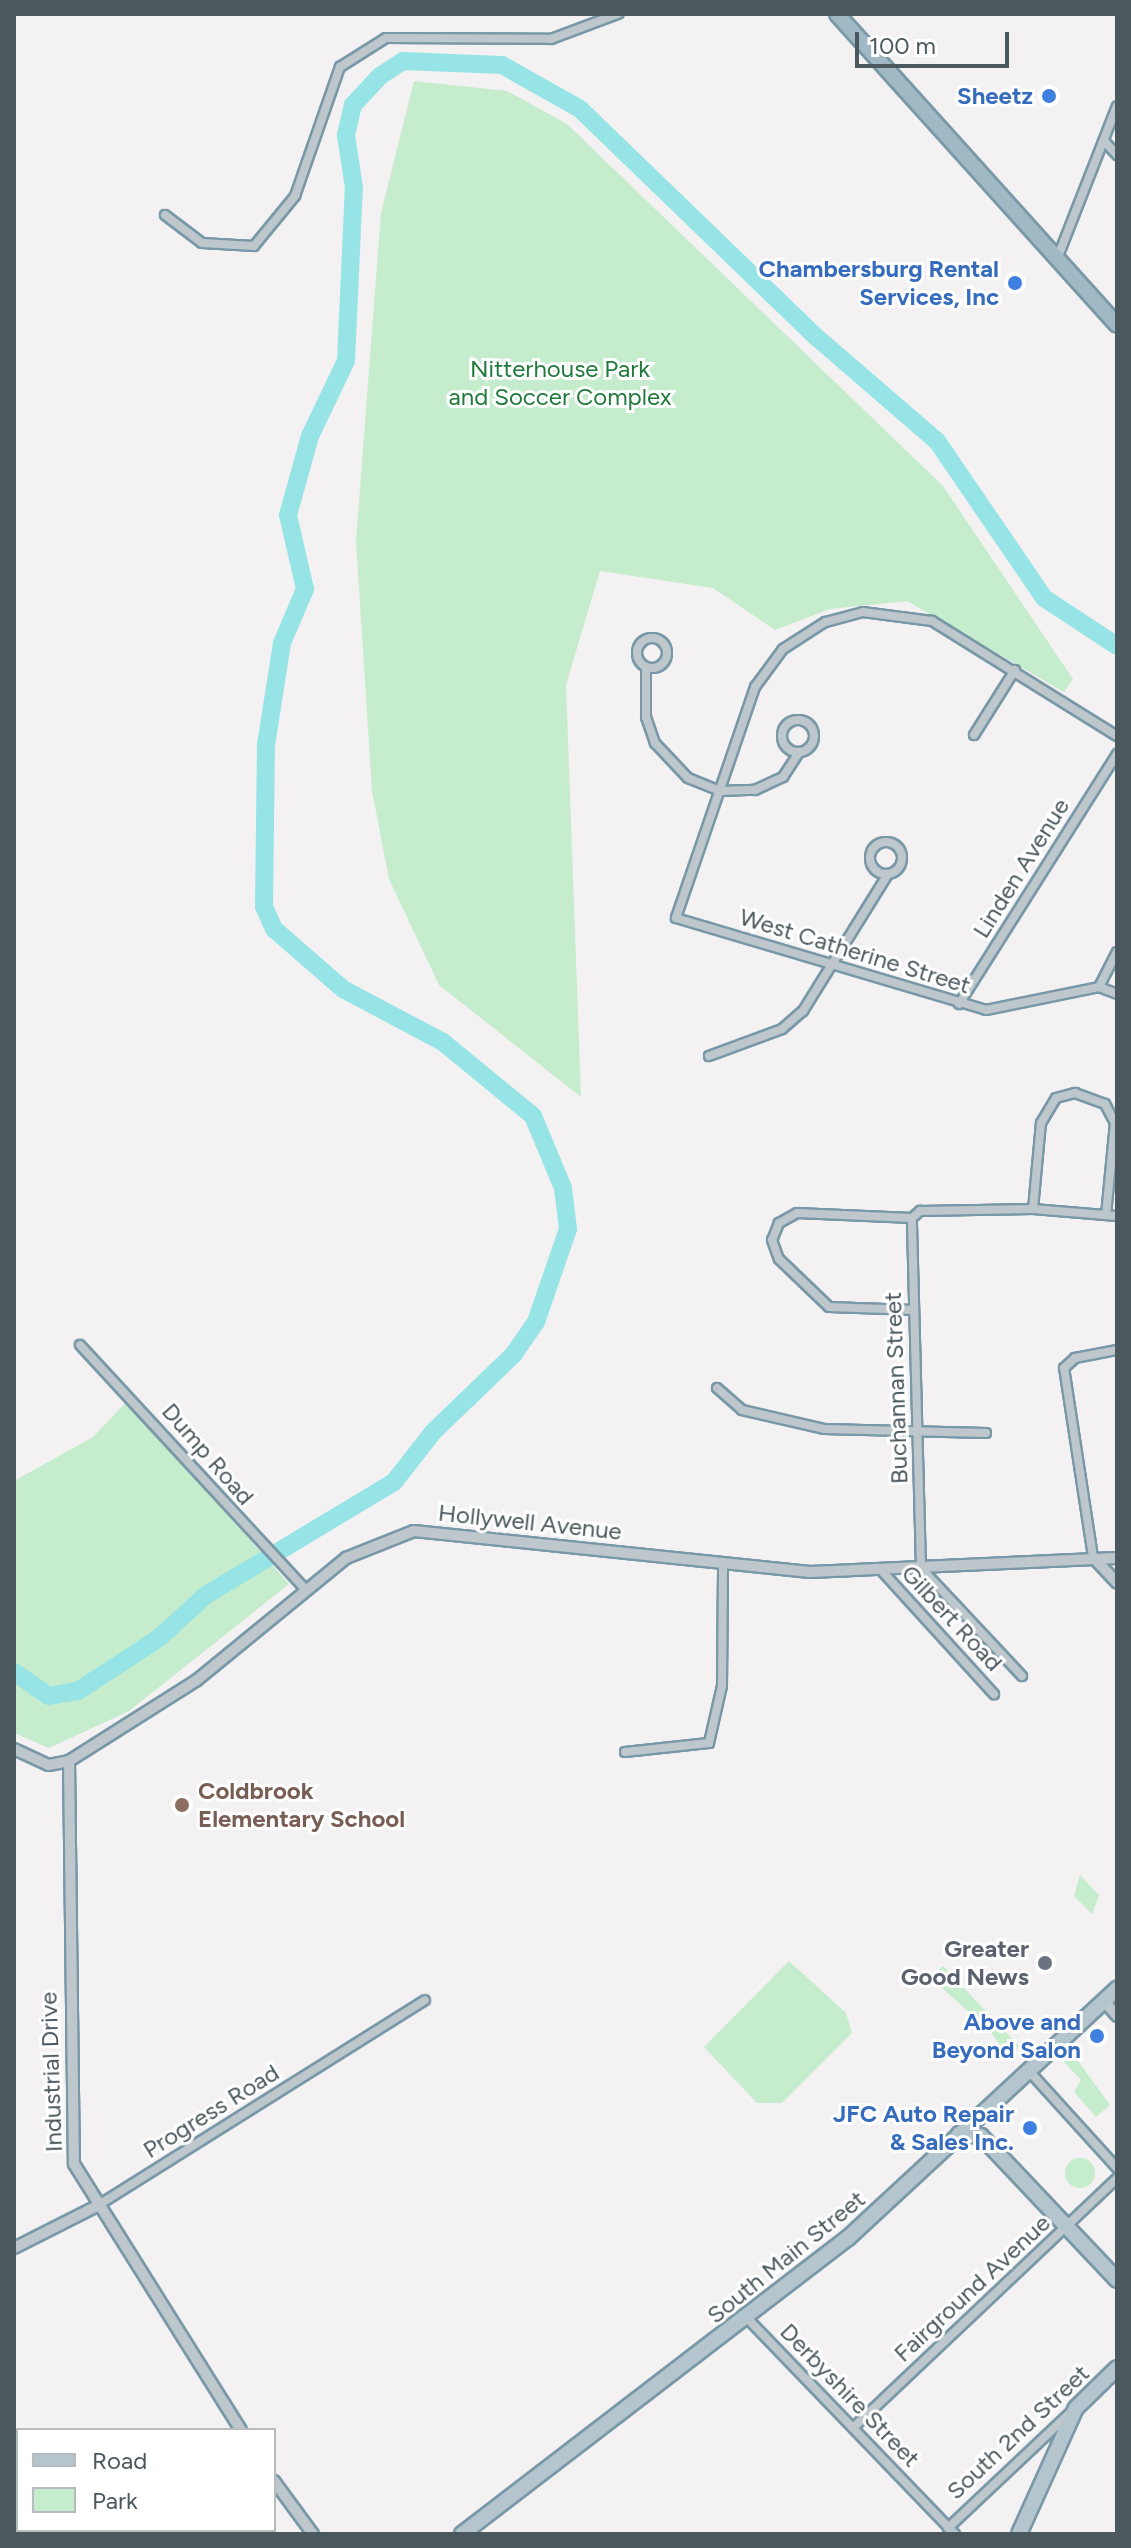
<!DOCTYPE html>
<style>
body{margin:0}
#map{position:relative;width:1131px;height:2548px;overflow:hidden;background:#f3f1f2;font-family:Figtree,sans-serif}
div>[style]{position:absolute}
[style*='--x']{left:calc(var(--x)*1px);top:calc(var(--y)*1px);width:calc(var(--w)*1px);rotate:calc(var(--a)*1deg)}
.green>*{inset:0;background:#c5eccc}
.round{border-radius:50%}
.river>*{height:18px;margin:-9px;padding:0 9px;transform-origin:9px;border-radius:9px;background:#96e4e5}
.roads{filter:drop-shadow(2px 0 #7998a7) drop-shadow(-2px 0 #7998a7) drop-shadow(0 2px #7998a7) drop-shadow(0 -2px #7998a7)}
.minor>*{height:8px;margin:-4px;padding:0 4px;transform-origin:4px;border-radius:4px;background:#bec8cc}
.minor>.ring{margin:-4px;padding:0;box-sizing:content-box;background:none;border:8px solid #bec8cc;border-radius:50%}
.tertiary>*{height:10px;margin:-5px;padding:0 5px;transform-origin:5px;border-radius:5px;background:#bec8cc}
.primary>*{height:14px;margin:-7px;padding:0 7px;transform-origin:7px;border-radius:7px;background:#b4c5cd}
.trunk>*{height:14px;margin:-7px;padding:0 7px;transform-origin:7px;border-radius:7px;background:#a1b9c4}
.dots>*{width:22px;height:22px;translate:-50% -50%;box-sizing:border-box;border:4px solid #fff;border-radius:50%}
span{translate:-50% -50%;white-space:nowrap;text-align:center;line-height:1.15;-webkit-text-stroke:6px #fff;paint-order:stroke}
.shop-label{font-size:24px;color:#366cbe;font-weight:700}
.right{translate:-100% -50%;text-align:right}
.park-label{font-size:24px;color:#207a3b}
.street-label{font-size:24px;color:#4b585d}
.education-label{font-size:24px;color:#785e54;font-weight:700}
.left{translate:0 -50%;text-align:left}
.worship-label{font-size:24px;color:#5b616d;font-weight:700}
.frame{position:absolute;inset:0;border:16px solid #4b585d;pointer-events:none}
.legend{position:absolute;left:16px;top:2428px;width:260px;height:104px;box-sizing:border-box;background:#fff;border:2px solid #b7bcbe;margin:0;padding:10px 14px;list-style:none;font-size:24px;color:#4b585d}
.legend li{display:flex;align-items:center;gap:16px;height:40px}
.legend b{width:40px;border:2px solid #b7bcbe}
.scale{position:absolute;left:855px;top:32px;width:154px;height:36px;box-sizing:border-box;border:4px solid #4b585d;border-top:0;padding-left:10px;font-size:24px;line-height:28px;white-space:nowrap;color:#4b585d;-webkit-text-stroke:6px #fff;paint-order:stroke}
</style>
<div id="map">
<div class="green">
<div style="clip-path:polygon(414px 81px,507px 91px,567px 124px,943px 486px,1073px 679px,1064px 692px,907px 601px,830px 609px,775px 630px,713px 588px,600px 571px,566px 685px,581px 1097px,439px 985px,389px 879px,372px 791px,356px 541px,381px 213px)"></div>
<div style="clip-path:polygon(127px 1401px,289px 1584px,129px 1711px,49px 1748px,14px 1733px,14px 1481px,93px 1437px)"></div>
<div style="clip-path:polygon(1080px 1875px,1099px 1895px,1092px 1914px,1074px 1896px)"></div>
<div style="clip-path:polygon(789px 1961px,846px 2013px,852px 2033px,782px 2103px,757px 2103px,704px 2047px)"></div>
<div style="clip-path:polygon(943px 1966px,1019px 2046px,1008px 2058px,991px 2032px,931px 1978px)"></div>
<div style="clip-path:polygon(1073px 2054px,1110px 2105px,1096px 2117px,1074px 2092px,1081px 2080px,1064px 2062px)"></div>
<div class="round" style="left:1065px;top:2158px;width:30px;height:30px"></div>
</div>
<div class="river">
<div style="--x:14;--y:1672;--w:42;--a:34.4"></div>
<div style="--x:49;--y:1696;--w:29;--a:-10"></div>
<div style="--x:78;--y:1691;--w:97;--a:-33.2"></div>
<div style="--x:159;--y:1638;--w:64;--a:-42.5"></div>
<div style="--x:206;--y:1595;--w:219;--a:-31"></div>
<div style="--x:394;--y:1482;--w:63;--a:-52"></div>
<div style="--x:433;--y:1432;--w:111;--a:-43.9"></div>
<div style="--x:513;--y:1355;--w:40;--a:-55.1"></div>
<div style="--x:536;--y:1322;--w:98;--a:-71"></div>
<div style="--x:568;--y:1229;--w:41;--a:-97"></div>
<div style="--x:563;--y:1188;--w:78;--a:-112.6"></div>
<div style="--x:533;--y:1116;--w:117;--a:-140.6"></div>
<div style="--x:443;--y:1042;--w:113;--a:-152.1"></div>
<div style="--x:343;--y:989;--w:91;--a:-139"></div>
<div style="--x:274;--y:929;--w:24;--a:-114"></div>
<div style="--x:264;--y:907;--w:162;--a:-89.3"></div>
<div style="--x:266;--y:745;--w:103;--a:-81.1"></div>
<div style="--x:282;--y:643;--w:59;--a:-66.9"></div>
<div style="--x:305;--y:589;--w:76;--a:-102.9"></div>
<div style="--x:288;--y:515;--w:82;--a:-74.4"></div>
<div style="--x:310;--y:436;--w:83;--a:-64.4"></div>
<div style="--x:346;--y:361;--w:173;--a:-87.4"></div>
<div style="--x:354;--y:188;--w:54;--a:-98.6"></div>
<div style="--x:346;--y:135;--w:31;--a:-77"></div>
<div style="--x:353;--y:105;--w:40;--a:-47"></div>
<div style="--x:380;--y:76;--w:27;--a:-33"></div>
<div style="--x:403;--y:61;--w:99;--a:2.3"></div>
<div style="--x:502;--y:65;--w:90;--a:29.4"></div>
<div style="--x:580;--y:109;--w:325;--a:44"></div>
<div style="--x:814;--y:335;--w:162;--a:40.8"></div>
<div style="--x:937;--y:441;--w:190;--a:55.7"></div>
<div style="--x:1044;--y:598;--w:87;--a:33.3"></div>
</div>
<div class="roads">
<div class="minor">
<div style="--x:1105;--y:142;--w:18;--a:47"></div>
<div style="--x:165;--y:215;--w:46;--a:37.1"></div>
<div style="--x:202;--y:243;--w:52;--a:3.3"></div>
<div style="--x:254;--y:246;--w:65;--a:-50.6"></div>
<div style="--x:295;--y:196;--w:137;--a:-70.8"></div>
<div style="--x:340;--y:67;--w:54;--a:-32.2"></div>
<div style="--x:386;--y:38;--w:165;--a:0.3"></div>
<div style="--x:551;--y:39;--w:72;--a:-20.5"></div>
<div style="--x:1057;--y:259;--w:164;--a:-68.6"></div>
<div class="ring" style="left:637px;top:638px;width:22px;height:22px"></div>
<div style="--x:646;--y:667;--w:50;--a:90"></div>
<div style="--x:646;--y:717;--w:28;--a:71"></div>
<div style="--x:655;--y:743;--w:48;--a:46.7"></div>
<div style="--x:688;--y:778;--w:35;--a:22"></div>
<div style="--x:720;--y:791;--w:35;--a:-2"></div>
<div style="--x:755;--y:790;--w:31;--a:-25"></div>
<div style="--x:783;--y:777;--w:30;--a:-57"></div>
<div class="ring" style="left:782px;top:720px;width:24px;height:24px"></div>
<div style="--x:974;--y:735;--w:77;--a:-57.8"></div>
<div style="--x:1117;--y:736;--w:218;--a:-148.1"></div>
<div style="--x:932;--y:621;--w:70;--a:-172.6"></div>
<div style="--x:863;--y:612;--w:39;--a:165"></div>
<div style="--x:825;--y:622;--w:50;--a:147.3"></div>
<div style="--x:783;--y:649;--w:47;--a:126.4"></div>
<div style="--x:755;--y:687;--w:244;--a:108.9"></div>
<div style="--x:676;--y:918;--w:323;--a:16.5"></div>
<div style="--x:986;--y:1010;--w:115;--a:-11.5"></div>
<div style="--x:1099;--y:987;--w:19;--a:21"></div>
<div class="ring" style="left:870px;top:842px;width:24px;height:24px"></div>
<div style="--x:1099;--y:987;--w:39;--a:-63"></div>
<div style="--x:959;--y:1004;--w:296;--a:-57.7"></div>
<div style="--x:709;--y:1056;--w:78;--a:-20.3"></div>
<div style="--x:782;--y:1029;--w:28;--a:-41"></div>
<div style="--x:803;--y:1011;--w:161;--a:-58.2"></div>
<div style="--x:1033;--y:1209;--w:86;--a:-84.7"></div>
<div style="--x:1041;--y:1123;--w:29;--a:-59"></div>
<div style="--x:1056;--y:1098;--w:20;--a:-15"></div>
<div style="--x:1075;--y:1093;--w:32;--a:20"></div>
<div style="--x:1105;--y:1104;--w:21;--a:62"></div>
<div style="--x:1115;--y:1123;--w:92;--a:95.6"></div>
<div style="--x:912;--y:1218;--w:115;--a:-177.5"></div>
<div style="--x:797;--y:1213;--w:21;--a:151"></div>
<div style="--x:779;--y:1223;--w:18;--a:112"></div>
<div style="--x:772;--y:1240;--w:20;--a:70"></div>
<div style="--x:779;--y:1259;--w:69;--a:43.8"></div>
<div style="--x:829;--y:1307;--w:85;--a:2"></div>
<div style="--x:80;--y:1345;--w:333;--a:47.3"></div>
<div style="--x:717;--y:1388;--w:33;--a:41"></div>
<div style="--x:742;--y:1410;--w:84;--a:13"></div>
<div style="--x:824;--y:1429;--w:162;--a:1.4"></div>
<div style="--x:1093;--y:1557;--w:191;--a:-98.7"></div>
<div style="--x:1064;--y:1368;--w:15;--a:-42"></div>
<div style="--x:1075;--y:1358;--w:43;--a:-10.8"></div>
<div style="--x:881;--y:1570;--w:168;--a:47.7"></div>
<div style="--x:1022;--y:1676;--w:148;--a:-133.1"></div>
<div style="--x:921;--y:1568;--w:350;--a:-91.5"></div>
<div style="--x:912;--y:1218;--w:11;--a:-41"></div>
<div style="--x:920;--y:1211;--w:113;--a:-1"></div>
<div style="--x:1033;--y:1209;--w:84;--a:4.8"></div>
<div style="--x:625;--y:1752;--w:84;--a:-6.1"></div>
<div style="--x:709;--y:1743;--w:58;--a:-77.2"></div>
<div style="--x:722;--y:1686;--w:120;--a:-89.5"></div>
<div style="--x:1029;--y:2071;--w:131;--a:47.8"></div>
<div style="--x:97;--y:2206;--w:387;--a:-32.1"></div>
<div style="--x:747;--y:2318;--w:300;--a:46.1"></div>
<div style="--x:854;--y:2427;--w:362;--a:-43.4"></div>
<div style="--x:948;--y:2528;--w:168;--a:-43.3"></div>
</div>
<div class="tertiary">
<div style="--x:1093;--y:1557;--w:35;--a:47"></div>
<div style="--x:14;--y:1749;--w:38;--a:25"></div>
<div style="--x:49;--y:1765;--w:20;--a:-11"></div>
<div style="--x:69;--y:1761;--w:151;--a:-32.3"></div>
<div style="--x:197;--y:1680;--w:193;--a:-39.3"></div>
<div style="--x:346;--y:1558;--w:73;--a:-21.7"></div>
<div style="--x:414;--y:1531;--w:398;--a:5.9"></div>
<div style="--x:810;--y:1572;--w:307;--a:-2.6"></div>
<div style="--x:69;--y:1761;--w:403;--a:89.3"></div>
<div style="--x:74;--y:2164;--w:314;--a:57.9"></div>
<div style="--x:1104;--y:2001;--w:20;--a:49"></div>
<div style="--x:14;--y:2248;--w:93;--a:-26.8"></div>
<div style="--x:274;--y:2481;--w:66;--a:53.7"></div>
</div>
<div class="primary">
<div style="--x:959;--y:2134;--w:22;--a:5"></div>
<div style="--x:981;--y:2136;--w:198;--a:46.6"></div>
<div style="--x:462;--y:2534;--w:486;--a:-37.5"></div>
<div style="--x:848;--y:2238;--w:367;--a:-42.8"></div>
<div style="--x:1019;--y:2534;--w:138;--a:-65.7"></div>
<div style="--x:1076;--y:2408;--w:57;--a:-44.3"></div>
</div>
<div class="trunk">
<div style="--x:837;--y:14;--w:418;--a:48"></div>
</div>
</div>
<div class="dots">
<div style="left:1049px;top:96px;background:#3f7fe0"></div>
<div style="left:1015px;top:283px;background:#3f7fe0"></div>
<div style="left:182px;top:1805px;background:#8d6e63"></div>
<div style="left:1045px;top:1963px;background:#6b7280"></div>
<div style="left:1097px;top:2036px;background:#3f7fe0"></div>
<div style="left:1030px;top:2128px;background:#3f7fe0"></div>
</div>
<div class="shop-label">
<span class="right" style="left:1033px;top:96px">Sheetz</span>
<span class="right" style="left:999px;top:283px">Chambersburg Rental<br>Services, Inc</span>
<span class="right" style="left:1081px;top:2036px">Above and<br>Beyond Salon</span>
<span class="right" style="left:1014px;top:2128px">JFC Auto Repair<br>&amp; Sales Inc.</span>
</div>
<div class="park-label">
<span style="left:560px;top:383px">Nitterhouse Park<br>and Soccer Complex</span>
</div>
<div class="street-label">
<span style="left:1021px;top:868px;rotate:-58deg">Linden Avenue</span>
<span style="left:855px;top:951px;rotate:17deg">West Catherine Street</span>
<span style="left:896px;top:1388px;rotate:-92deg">Buchannan Street</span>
<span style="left:208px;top:1454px;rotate:49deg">Dump Road</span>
<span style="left:530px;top:1522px;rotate:6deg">Hollywell Avenue</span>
<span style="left:952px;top:1618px;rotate:47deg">Gilbert Road</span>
<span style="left:51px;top:2072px;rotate:-92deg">Industrial Drive</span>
<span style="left:211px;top:2111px;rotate:-32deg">Progress Road</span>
<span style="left:786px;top:2257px;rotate:-39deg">South Main Street</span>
<span style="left:972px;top:2288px;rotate:-43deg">Fairground Avenue</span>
<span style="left:850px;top:2395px;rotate:46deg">Derbyshire Street</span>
<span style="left:1018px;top:2432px;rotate:-43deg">South 2nd Street</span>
</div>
<div class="education-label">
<span class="left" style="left:198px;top:1805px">Coldbrook<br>Elementary School</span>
</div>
<div class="worship-label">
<span class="right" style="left:1029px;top:1963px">Greater<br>Good News</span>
</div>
<div class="frame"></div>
<ul class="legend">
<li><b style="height:10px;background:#b4c5cd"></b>Road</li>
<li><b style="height:22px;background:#c5eccc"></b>Park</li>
</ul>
<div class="scale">100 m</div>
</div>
